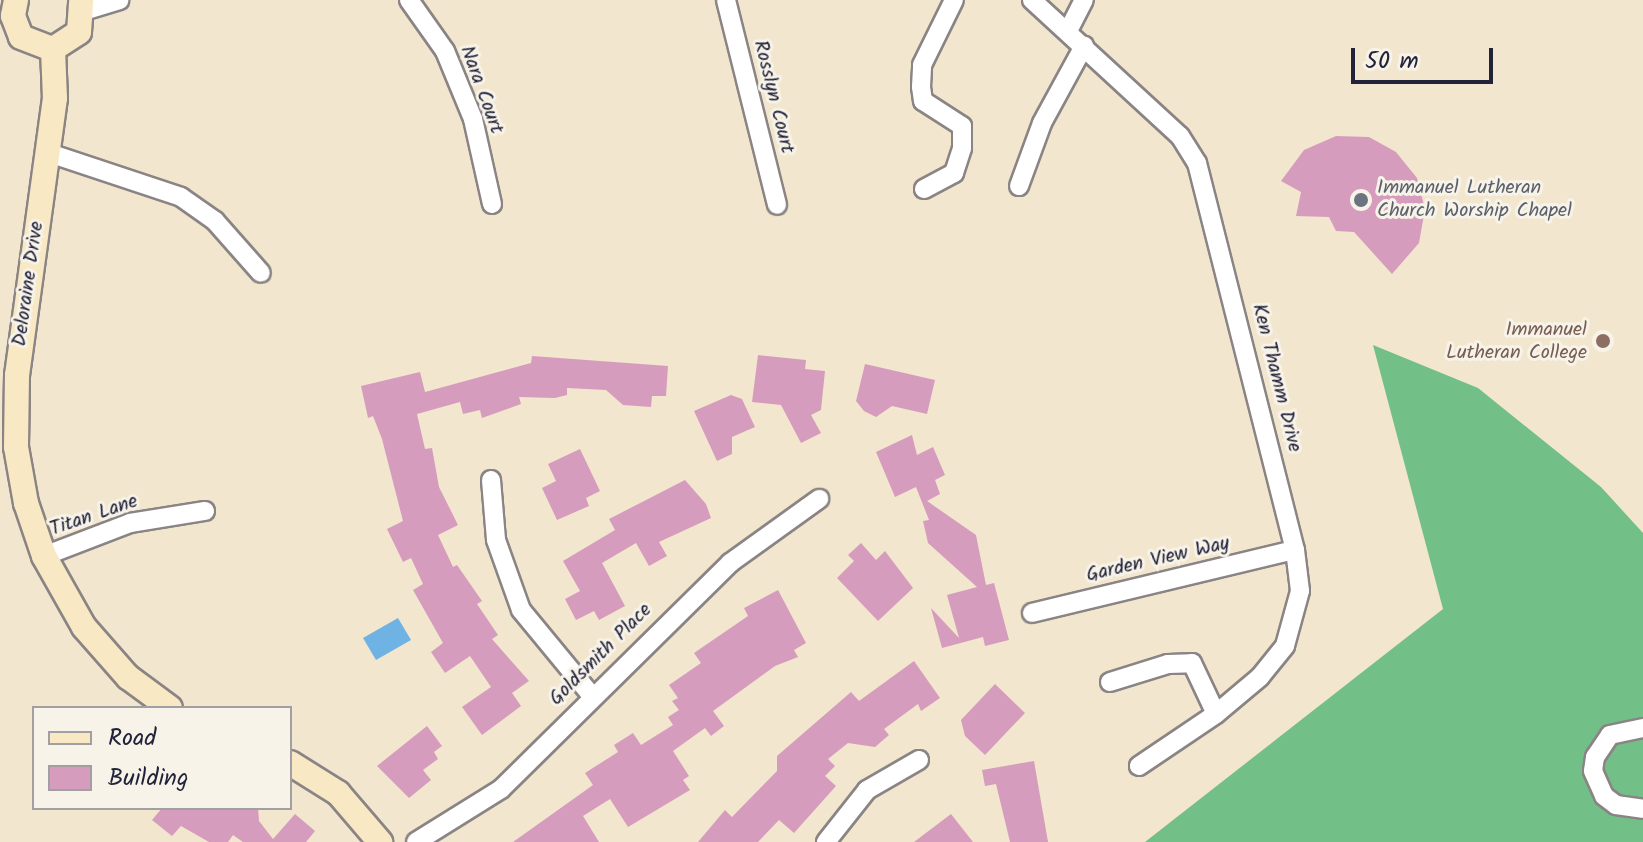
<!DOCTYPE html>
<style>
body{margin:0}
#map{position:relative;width:1643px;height:842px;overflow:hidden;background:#f2e6ce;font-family:Kalam,sans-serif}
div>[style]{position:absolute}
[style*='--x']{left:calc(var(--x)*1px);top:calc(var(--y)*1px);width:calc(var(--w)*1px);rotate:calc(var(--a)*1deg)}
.forest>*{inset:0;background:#72bf88}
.water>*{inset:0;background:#6fb2e4}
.building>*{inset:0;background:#d69cbd}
.roads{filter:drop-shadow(2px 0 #8a8484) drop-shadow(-2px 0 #8a8484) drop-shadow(0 2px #8a8484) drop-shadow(0 -2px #8a8484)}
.street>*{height:18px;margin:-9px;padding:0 9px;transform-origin:9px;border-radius:9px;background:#fff}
.secondary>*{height:24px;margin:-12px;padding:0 12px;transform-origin:12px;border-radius:12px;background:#f8e8c3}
.dots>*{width:22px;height:22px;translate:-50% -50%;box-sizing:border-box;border:4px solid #f7f3e8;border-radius:50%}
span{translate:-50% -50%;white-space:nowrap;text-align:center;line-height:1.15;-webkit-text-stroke:6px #f7f3e8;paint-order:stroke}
.street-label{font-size:20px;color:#22223b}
.worship-label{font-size:20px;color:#5b616d}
.left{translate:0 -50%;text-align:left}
.education-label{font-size:20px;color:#785e54}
.right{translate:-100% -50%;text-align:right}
.legend{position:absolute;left:32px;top:706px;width:260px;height:104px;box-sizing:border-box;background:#f7f3e8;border:2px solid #a29fa3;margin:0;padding:10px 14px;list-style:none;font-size:24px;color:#22223b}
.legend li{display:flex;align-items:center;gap:16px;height:40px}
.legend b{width:40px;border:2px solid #a29fa3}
.scale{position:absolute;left:1351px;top:48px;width:142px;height:36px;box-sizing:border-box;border:4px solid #22223b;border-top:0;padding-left:10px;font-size:24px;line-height:28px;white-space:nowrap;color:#22223b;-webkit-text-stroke:6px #f7f3e8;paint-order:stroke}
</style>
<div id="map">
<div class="forest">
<div style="clip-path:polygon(1373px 345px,1478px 388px,1601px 487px,1643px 533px,1643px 842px,1145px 842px,1443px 609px)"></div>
</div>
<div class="water">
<div style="clip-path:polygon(398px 618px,411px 640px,376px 660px,363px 638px)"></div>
</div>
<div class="building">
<div style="clip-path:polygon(1336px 136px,1369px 137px,1396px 152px,1417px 178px,1425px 209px,1419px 243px,1392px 274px,1354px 232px,1336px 231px,1329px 217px,1296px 216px,1301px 192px,1281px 181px,1304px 150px)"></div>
<div style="clip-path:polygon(758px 355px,806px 360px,805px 369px,825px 371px,821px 410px,811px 415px,821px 433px,801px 443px,781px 405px,752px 402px)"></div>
<div style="clip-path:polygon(532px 356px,668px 366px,666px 396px,652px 396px,651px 407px,623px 405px,606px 390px,567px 388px,567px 395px,555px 398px,519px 397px,521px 404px,482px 418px,480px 410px,463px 414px,460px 402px,417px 414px,425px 449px,432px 448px,439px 487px,458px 525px,438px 535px,453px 567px,457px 565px,482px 601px,477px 604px,498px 635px,492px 639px,529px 681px,512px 693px,521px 706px,482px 735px,462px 707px,491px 687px,470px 656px,445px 673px,431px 652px,443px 643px,413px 590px,423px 584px,411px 558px,403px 562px,387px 529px,403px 521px,382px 439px,373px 416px,368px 418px,361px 386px,420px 372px,425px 392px,531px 363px)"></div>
<div style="clip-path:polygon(865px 364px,935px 380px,927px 414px,892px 406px,876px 417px,864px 411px,856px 401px)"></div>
<div style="clip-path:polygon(731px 395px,742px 399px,755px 427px,732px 437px,732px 454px,717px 461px,694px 411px)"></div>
<div style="clip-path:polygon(912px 435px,917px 455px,933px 447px,945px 475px,935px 480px,940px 494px,927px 501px,976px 535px,986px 585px,994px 583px,1009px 640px,985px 646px,983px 637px,942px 648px,931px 608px,959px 638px,947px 595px,977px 587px,928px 543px,923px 521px,929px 520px,916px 487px,895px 497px,876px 452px)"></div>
<div style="clip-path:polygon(580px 449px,600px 491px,586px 498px,589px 506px,557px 520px,542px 488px,556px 481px,548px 464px)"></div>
<div style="clip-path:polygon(685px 480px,706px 504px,711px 518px,659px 542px,667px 556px,649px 566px,636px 543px,602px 563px,625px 606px,599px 620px,594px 611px,576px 620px,565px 599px,580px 591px,563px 561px,615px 530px,609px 519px)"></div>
<div style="clip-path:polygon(861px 543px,876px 560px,885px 551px,913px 588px,878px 621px,837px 578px,854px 561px,848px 555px)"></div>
<div style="clip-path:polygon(778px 590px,806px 643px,794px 650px,798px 657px,775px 666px,713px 711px,724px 726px,711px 736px,705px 728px,673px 751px,689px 776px,683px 780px,690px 790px,628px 827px,610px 799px,583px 816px,599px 842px,513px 842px,593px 785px,585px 773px,618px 752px,614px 745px,633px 733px,641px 745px,673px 725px,668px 717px,679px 710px,672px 701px,678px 698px,669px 685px,701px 663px,694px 653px,748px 616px,744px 608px)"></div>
<div style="clip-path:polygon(914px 661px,940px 698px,921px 711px,918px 704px,884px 729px,889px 735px,875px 747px,848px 743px,828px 759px,835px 766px,825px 776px,836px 786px,794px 833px,779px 820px,758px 842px,698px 842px,725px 810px,732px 817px,777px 771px,777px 756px,851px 692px,859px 701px)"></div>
<div style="clip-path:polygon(995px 684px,1025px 713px,985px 755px,965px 736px,961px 720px)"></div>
<div style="clip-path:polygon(427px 726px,442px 746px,434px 752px,438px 759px,423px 770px,431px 780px,409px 798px,377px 766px)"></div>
<div style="clip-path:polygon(1034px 761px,1048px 842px,1010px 842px,996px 784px,985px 786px,982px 770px)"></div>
<div style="clip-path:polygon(162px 808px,258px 808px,259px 821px,273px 839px,295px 814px,315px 831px,306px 842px,243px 842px,233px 835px,228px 842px,209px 842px,181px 826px,172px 836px,152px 820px)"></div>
<div style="clip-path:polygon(951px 814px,973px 842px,914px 842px)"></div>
</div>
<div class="roads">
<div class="street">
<div style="--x:409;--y:0;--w:62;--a:54.8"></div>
<div style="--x:445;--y:51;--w:74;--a:67.6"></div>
<div style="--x:473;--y:119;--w:87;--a:77.4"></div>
<div style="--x:726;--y:0;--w:211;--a:76"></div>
<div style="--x:1032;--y:0;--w:201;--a:42.6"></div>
<div style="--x:1180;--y:136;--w:32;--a:58"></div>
<div style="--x:1197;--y:163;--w:399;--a:75.8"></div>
<div style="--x:1295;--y:550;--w:41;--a:83"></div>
<div style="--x:1300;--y:591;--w:57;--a:105.3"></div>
<div style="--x:1285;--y:646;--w:40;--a:129"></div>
<div style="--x:1260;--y:677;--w:57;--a:139.9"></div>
<div style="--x:1216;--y:714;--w:93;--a:146"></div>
<div style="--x:84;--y:11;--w:37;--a:-17"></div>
<div style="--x:1068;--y:31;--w:35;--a:-63"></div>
<div style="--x:46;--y:152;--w:142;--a:18.4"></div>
<div style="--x:181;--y:197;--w:42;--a:35.2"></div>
<div style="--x:215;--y:221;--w:69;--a:48.5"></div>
<div style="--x:1019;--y:186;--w:67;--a:-69.9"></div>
<div style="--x:1042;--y:123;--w:88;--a:-61.4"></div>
<div style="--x:924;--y:189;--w:34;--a:-28"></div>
<div style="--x:954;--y:173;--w:26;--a:-72"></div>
<div style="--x:962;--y:148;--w:22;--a:-90"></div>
<div style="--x:962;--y:126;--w:46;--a:-147.3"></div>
<div style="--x:923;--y:101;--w:14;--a:-98"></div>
<div style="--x:921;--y:87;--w:22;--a:-87"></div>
<div style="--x:922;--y:65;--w:72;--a:-63.8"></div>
<div style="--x:491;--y:480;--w:60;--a:85.2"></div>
<div style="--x:496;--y:540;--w:74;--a:70.3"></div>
<div style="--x:521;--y:610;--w:110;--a:50.5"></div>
<div style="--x:44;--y:556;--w:92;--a:-21"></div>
<div style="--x:130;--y:523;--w:76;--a:-9.1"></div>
<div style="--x:1032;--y:613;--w:270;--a:-13.5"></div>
<div style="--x:1110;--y:682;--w:61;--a:-17.2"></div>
<div style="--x:1168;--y:664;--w:24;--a:-2"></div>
<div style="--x:1192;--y:663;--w:56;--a:64.8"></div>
<div style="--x:1643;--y:728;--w:34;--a:168"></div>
<div style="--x:1610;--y:735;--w:27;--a:124"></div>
<div style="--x:1595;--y:757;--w:14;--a:98"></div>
<div style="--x:1593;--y:771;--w:27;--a:66"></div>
<div style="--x:1604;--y:796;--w:15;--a:37"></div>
<div style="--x:1616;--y:805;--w:27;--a:8"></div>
<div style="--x:416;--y:842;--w:100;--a:-31.9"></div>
<div style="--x:501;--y:789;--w:322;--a:-44.6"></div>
<div style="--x:730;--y:563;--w:110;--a:-35.7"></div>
<div style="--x:826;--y:842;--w:66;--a:-51.7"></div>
<div style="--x:867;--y:790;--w:60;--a:-30"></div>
</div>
<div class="secondary">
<div style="--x:16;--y:0;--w:16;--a:101"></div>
<div style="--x:13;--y:16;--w:22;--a:69"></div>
<div style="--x:21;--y:37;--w:34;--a:21"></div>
<div style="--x:53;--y:49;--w:31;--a:-33"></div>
<div style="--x:79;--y:32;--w:32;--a:-86"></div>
<div style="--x:53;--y:49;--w:49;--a:87.7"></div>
<div style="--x:55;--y:98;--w:280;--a:97.8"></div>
<div style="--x:17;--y:375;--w:72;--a:90.8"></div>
<div style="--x:16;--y:447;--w:57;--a:79.9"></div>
<div style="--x:26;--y:503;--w:56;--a:71.2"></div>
<div style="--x:44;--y:556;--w:81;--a:60.6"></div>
<div style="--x:84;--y:627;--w:67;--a:48.7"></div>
<div style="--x:128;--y:677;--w:52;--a:36.4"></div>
<div style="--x:290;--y:763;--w:57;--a:32"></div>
<div style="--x:338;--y:793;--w:65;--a:49.4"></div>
</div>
</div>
<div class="dots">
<div style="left:1361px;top:200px;background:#6b7280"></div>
<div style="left:1603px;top:341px;background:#8d6e63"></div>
</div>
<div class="street-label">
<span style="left:481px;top:90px;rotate:70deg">Nara Court</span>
<span style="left:773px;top:97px;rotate:76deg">Rosslyn Court</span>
<span style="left:29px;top:284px;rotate:-82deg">Deloraine Drive</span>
<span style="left:1276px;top:378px;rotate:76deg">Ken Thamm Drive</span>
<span style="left:94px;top:516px;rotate:-19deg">Titan Lane</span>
<span style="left:1158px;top:560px;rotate:-13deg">Garden View Way</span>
<span style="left:601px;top:655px;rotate:-45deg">Goldsmith Place</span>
</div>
<div class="worship-label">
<span class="left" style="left:1377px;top:200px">Immanuel Lutheran<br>Church Worship Chapel</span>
</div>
<div class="education-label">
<span class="right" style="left:1587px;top:342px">Immanuel<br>Lutheran College</span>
</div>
<ul class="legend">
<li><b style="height:10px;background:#f8e8c3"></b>Road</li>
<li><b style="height:22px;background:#d69cbd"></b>Building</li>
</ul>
<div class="scale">50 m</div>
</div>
